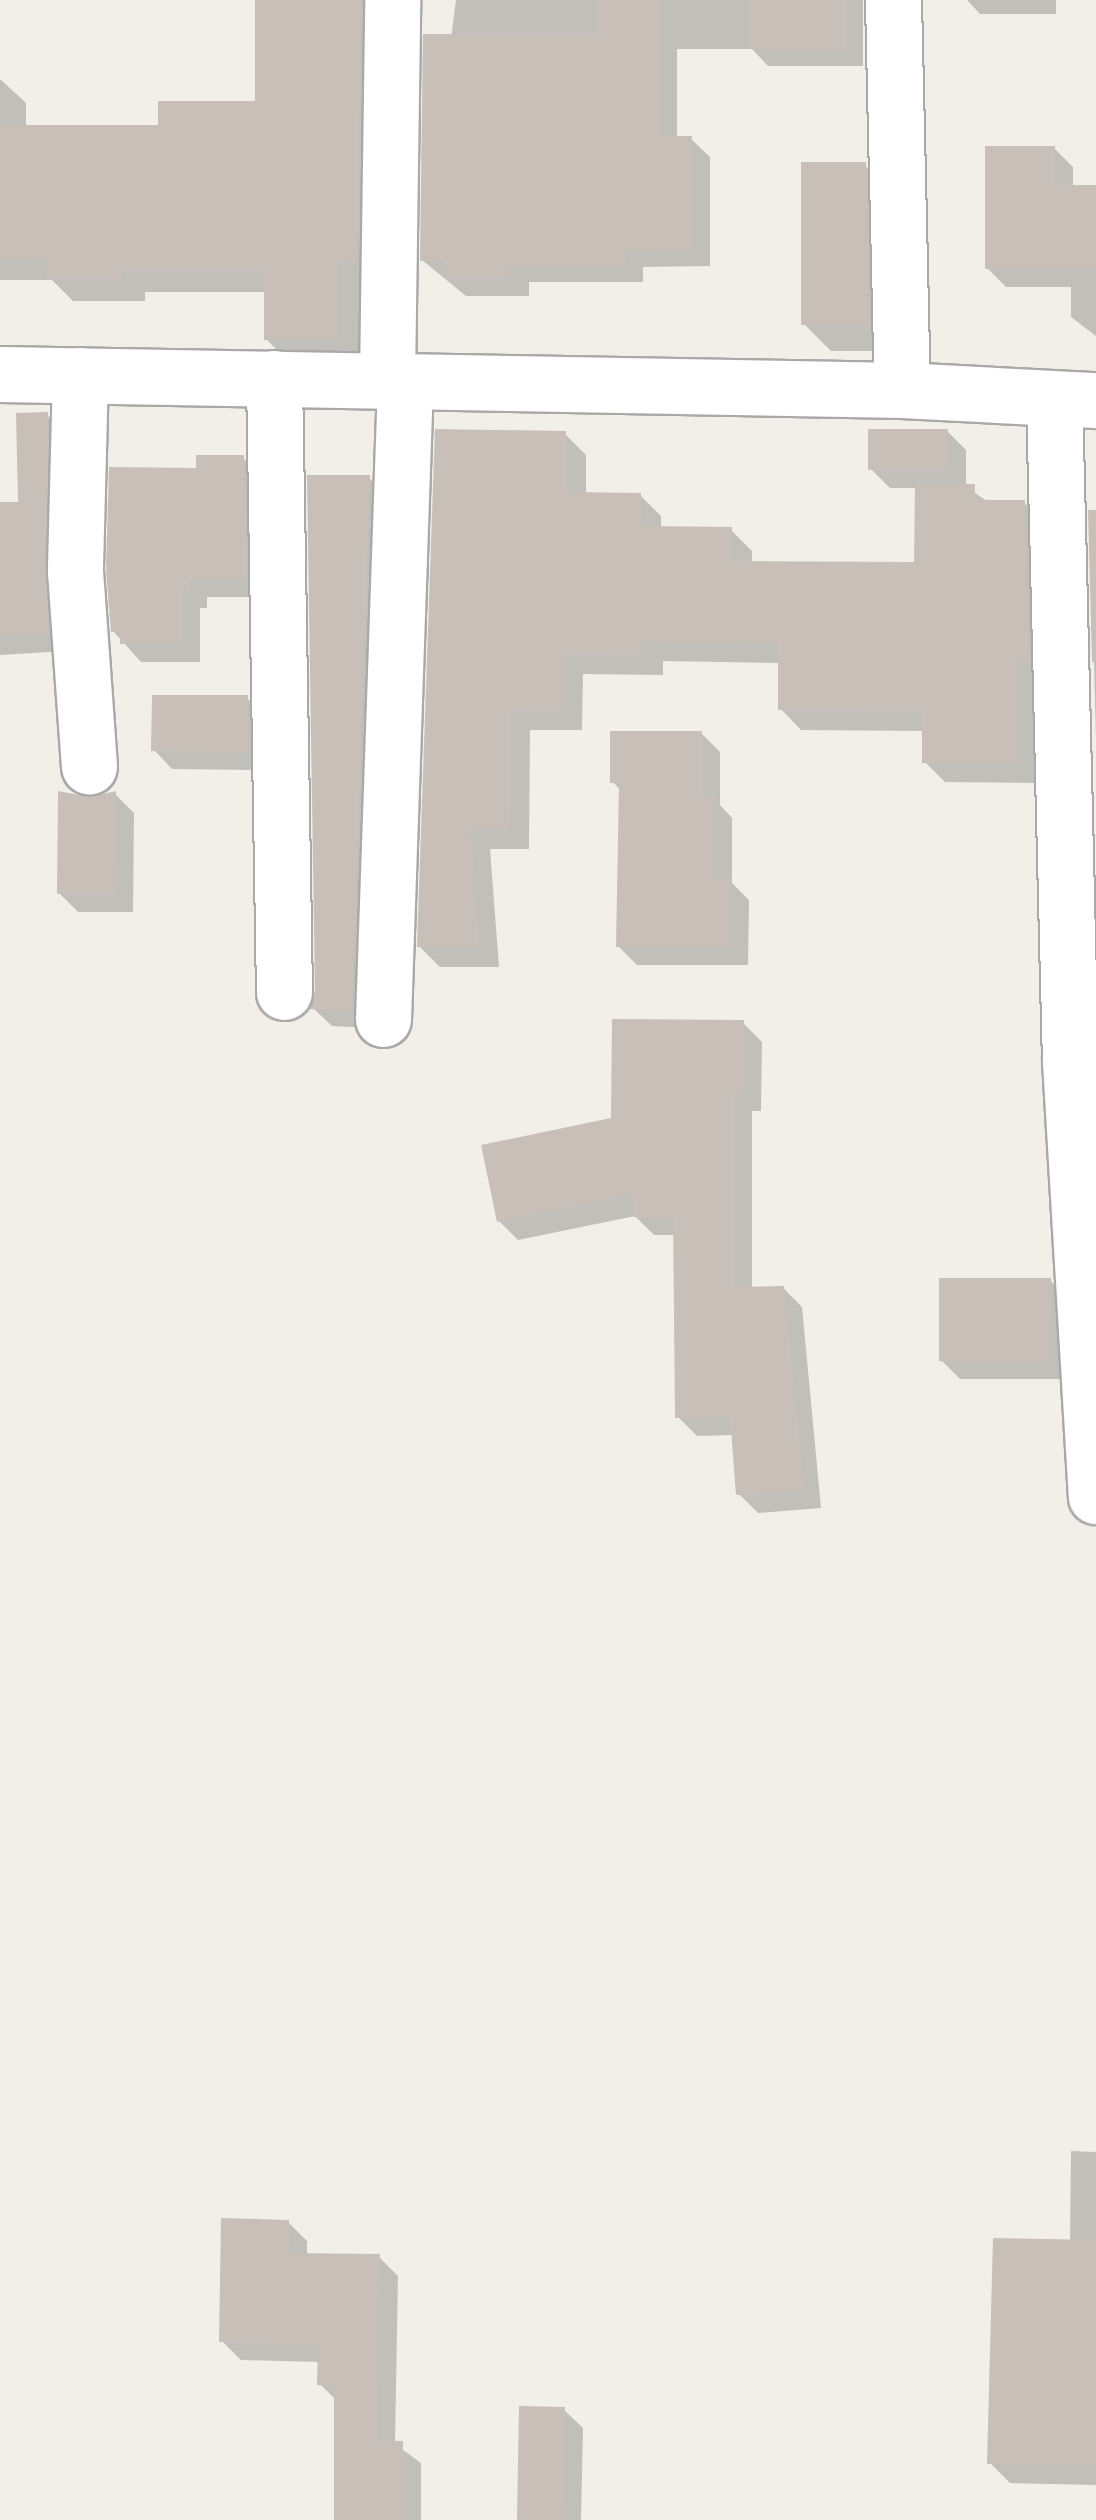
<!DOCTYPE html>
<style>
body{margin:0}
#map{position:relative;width:1096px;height:2520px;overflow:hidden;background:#f2efe9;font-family:Commissioner,sans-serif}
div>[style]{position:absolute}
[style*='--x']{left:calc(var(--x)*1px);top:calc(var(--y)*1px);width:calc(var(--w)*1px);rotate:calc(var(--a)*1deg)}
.shadow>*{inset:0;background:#0003}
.building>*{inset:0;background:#c7bfb8}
.roads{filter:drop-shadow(2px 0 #a9a9a9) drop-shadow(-2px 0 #a9a9a9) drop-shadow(0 2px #a9a9a9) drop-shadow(0 -2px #a9a9a9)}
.minor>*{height:55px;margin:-27.5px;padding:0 27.5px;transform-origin:27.5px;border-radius:27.5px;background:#fff}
span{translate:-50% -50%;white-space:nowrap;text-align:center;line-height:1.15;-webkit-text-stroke:8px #fff;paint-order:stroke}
</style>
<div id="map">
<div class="shadow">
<div style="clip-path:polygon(257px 0,363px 0,384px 21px,380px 283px,359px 283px,359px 363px,290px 363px,266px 339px,266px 292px,145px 292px,145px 301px,73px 301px,52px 280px,0 280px,0 79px,26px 103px,26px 127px,161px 127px,257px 103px)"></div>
<div style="clip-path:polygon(456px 0,863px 0,863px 66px,768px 66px,752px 49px,677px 49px,677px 139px,691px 139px,710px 157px,710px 266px,643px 267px,643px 282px,529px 282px,529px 296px,466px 296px,422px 260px)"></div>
<div style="clip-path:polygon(967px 0,1056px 0,1056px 14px,980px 14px)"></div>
<div style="clip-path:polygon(1054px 148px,1073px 167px,1073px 187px,1096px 187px,1096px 336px,1071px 317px,1071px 287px,1006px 287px,987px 268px)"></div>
<div style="clip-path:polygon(864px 165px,892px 192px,895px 351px,831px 351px,804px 324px)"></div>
<div style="clip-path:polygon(47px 415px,66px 434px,66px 651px,0 655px,0 505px,21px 504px)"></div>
<div style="clip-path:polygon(947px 431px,966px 450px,966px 487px,990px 503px,1024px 503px,1045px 523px,1036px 783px,945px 782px,925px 762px,925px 731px,801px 730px,781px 709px,781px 663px,663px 661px,663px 675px,583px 674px,582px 730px,530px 730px,529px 849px,490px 849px,499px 967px,440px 967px,419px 946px,565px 434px,586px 455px,586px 495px,640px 495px,661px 516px,661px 529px,731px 530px,752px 551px,752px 563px,916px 565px,917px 488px,890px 488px,871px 469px)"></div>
<div style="clip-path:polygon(243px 458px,262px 477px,264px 597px,207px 597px,207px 608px,200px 608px,200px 662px,141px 662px,113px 631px,198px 471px)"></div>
<div style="clip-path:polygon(369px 478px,388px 497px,370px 1028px,332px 1026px,313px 1008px)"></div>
<div style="clip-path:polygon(1090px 512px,1096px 512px,1096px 740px)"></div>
<div style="clip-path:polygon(247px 698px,266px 717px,267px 770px,172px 769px,154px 750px)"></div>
<div style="clip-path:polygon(701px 733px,720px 752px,720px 805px,732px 818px,732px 883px,749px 900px,748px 965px,637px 965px,618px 946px,621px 791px,613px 782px)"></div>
<div style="clip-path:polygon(115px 794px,134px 813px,133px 912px,78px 912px,59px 893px)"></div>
<div style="clip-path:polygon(743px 1023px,762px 1042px,761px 1111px,752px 1111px,752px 1289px,783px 1288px,802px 1307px,821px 1508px,758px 1513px,739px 1494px,734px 1435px,697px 1436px,678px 1417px,676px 1235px,654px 1235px,635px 1216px,518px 1240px,499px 1221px,614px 1121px)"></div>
<div style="clip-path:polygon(1050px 1280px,1069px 1299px,1069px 1379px,960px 1379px,941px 1360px)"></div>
<div style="clip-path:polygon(1071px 2151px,1096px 2152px,1096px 2485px,1010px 2483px,990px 2463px,1070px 2242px)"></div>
<div style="clip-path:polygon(288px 2222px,307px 2241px,307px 2256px,379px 2257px,398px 2276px,395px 2444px,421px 2463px,421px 2520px,336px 2520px,336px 2400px,320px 2384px,320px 2362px,241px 2360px,222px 2341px)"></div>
<div style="clip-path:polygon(564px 2410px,583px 2428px,581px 2520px,520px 2520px)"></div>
</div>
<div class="building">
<div style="clip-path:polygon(255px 0,361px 0,357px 261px,337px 261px,337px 340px,264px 340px,264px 270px,122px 270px,122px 278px,46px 278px,46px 258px,0 258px,0 125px,158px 125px,158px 101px,255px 101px)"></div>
<div style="clip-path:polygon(596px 0,660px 0,660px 136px,692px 136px,692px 249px,625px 250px,625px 265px,511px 265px,511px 278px,445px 278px,445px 261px,420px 261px,423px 34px,596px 34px)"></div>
<div style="clip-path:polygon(748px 0,846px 0,846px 49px,748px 49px)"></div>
<div style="clip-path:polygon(985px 146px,1055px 146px,1055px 185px,1096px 185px,1096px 269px,985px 269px)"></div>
<div style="clip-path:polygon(801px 162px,866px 162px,869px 325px,801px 325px)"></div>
<div style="clip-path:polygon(48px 412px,48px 633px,0 634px,0 502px,18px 502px,16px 413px)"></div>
<div style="clip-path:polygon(435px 429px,566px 431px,566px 492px,641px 493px,641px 526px,732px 527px,732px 561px,914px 562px,915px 484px,975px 484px,975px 500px,1025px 500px,1029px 662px,1016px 661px,1016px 763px,922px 763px,922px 711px,778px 710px,778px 643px,643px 641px,643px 655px,563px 654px,563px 711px,511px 710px,509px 829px,471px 829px,479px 947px,417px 947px)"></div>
<div style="clip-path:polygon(868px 429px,948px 429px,948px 470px,868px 470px)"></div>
<div style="clip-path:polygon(196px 455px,244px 455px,246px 579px,189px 579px,189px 591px,182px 590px,182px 644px,120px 644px,120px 632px,111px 632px,106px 570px,109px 467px,196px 468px)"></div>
<div style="clip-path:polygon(307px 475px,370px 475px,352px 1010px,310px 1009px,315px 992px)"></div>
<div style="clip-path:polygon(1088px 510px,1096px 510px,1096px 662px,1092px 662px)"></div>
<div style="clip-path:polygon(152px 695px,248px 695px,249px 752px,151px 751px)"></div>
<div style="clip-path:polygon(610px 731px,702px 731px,702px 796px,715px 796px,714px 878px,731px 879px,730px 947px,616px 947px,619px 783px,610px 783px)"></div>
<div style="clip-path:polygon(58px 791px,90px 797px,116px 791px,115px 894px,57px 894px)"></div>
<div style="clip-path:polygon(612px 1019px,744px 1020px,744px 1093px,734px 1093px,734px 1287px,784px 1286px,804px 1490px,736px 1495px,730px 1416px,675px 1418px,673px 1217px,633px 1217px,633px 1194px,497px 1222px,481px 1145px,611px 1118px)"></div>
<div style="clip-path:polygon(939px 1278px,1051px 1278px,1051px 1361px,939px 1361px)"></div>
<div style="clip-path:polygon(221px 2218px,289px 2220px,289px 2253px,380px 2254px,377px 2441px,403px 2441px,403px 2520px,334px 2520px,334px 2386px,317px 2385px,318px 2345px,219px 2342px)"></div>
<div style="clip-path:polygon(993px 2238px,1096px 2240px,1096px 2465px,987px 2464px)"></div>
<div style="clip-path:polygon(519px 2406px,565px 2407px,563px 2520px,517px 2520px)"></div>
</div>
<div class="roads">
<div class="minor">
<div style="--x:893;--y:0;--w:390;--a:88.7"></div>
<div style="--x:0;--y:374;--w:902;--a:1.02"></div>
<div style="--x:902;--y:390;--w:194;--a:3"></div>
<div style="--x:80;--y:375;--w:196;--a:91.5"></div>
<div style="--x:75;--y:571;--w:196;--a:85.9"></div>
<div style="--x:274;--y:378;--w:614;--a:89.07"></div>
<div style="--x:387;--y:380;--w:380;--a:-89.2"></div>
<div style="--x:1054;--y:399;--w:662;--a:88.62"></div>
<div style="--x:1070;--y:1061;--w:436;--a:86.6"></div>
<div style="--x:383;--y:1019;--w:637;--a:-88.02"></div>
</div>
</div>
</div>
